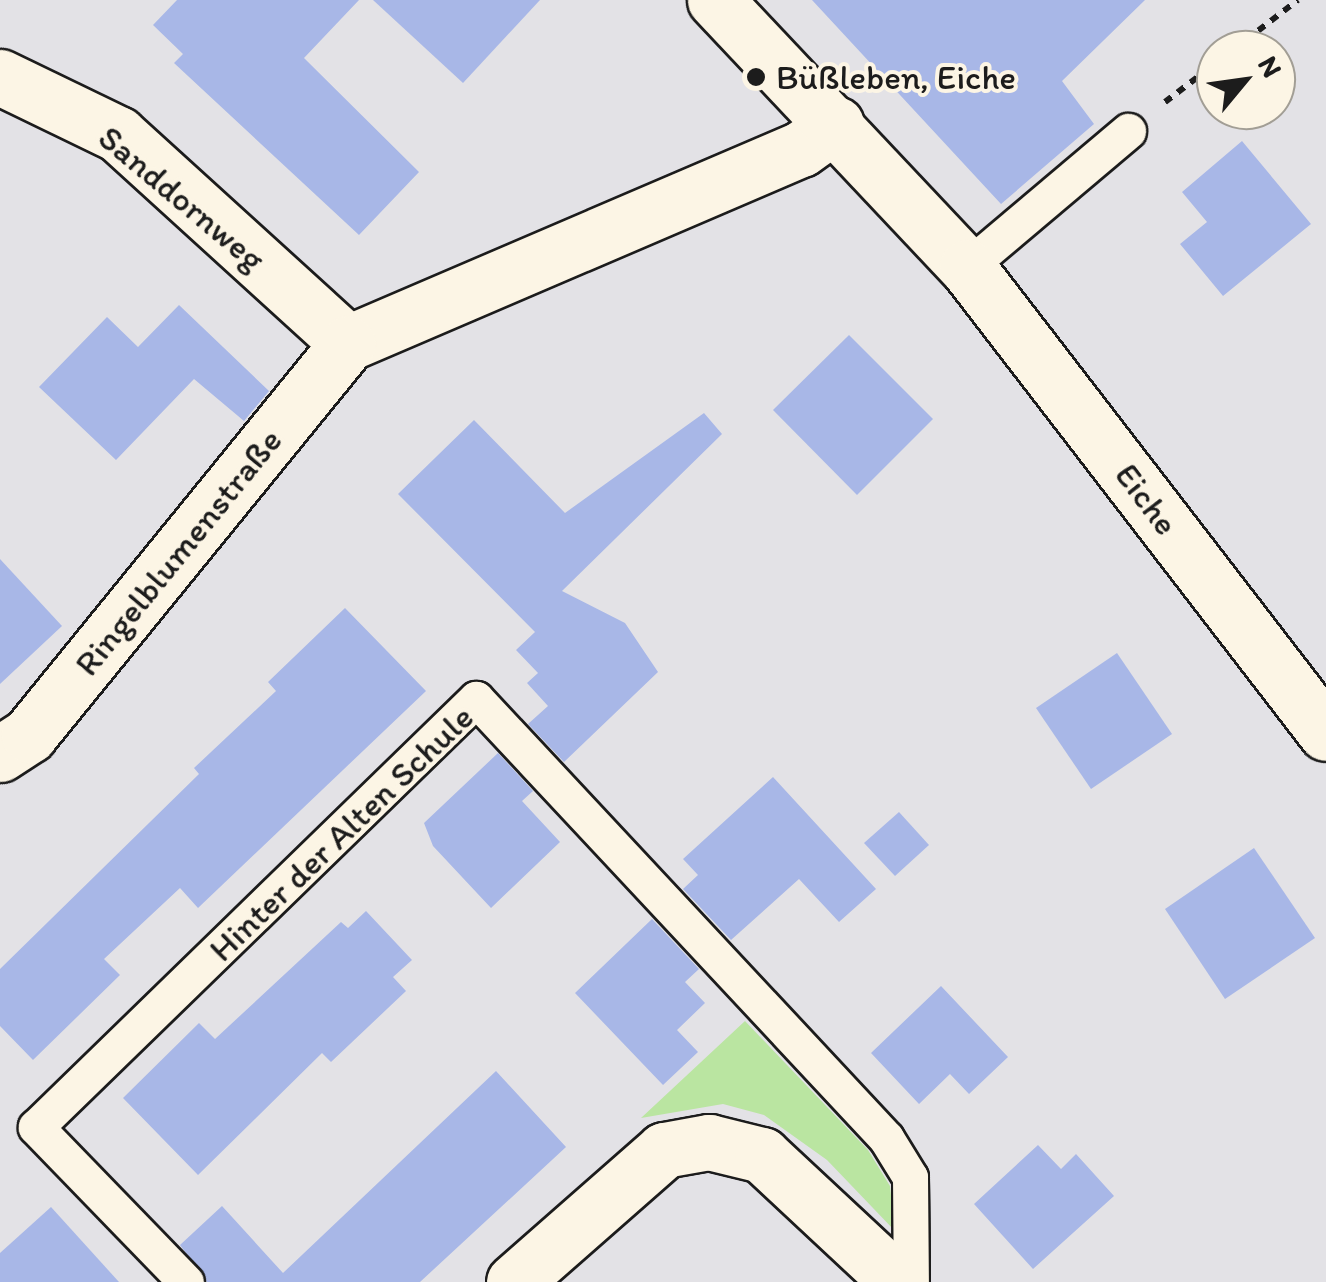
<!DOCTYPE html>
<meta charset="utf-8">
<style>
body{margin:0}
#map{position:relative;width:1326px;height:1282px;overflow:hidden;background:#e3e2e6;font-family:Itim,sans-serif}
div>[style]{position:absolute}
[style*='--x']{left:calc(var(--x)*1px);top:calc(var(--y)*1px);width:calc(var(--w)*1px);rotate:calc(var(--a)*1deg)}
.green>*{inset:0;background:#bae5a1}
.building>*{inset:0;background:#a8b7e7}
.path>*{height:6px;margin-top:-3px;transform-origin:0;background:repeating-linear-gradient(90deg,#1c1c1c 0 8px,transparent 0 16px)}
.roads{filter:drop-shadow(2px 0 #1c1c1c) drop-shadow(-2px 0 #1c1c1c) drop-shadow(0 2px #1c1c1c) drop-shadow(0 -2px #1c1c1c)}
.service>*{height:35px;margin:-17.5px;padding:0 17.5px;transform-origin:17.5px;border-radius:17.5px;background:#fcf5e5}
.minor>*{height:55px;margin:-27.5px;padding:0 27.5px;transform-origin:27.5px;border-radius:27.5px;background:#fcf5e5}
.tertiary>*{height:55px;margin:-27.5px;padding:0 27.5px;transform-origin:27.5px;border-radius:27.5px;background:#fcf5e5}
.dots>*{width:28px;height:28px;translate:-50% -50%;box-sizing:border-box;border:5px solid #fcf5e5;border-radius:50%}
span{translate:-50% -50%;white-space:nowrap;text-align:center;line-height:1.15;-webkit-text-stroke:8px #fcf5e5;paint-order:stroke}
.poi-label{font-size:35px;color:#1c1c1c}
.left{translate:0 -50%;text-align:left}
.street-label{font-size:35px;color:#1c1c1c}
.north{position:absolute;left:1196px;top:30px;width:100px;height:100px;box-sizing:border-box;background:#fcf5e5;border:2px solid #a29e95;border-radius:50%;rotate:61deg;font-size:28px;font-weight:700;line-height:40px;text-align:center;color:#1c1c1c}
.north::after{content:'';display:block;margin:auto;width:35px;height:45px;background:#1c1c1c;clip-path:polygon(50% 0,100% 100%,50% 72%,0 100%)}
</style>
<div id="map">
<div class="green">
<div style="clip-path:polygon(745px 1021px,868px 1150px,890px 1186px,895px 1231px,827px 1160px,764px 1115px,723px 1104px,641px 1118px)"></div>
</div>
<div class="building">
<div style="clip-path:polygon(177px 0,359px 0,304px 58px,419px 172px,359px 235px,174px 63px,183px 54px,153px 25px)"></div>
<div style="clip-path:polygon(373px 0,540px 0,463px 83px)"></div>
<div style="clip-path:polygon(812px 0,1145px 0,1062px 81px,1094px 124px,1001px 204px)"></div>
<div style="clip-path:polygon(1242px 141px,1311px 224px,1223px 296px,1180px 244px,1207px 222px,1182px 192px)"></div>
<div style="clip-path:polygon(179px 305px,269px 391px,244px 421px,194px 379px,116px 460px,39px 387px,107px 317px,138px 347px)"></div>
<div style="clip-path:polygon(849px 335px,933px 419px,857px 495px,773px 410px)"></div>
<div style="clip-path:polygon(704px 413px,722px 434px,562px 591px,625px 623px,658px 672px,564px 762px,528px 724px,548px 706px,527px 683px,538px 673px,516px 650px,535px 632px,398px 494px,474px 420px,565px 513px)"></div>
<div style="clip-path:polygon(0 559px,62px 626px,0 684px)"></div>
<div style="clip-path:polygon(345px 608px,426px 691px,198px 908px,180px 888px,104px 959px,120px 975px,33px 1060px,0 1026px,0 969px,199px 774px,194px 768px,276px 691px,268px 682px)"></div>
<div style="clip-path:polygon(1117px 653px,1172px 734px,1091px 789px,1036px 708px)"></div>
<div style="clip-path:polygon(498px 753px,533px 791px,522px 801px,560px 842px,491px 908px,433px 846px,424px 823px)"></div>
<div style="clip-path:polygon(773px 777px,876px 889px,839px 922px,799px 879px,731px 940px,683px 889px,698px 875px,683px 859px)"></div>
<div style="clip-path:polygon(899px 812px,929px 845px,895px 876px,864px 843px)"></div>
<div style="clip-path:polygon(1254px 848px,1315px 938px,1225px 999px,1165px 909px)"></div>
<div style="clip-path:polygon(366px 911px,412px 960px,393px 977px,406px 991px,331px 1062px,322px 1053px,198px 1175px,123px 1098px,199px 1023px,215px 1039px,341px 922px,348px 928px)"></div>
<div style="clip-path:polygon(652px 919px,699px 969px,685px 982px,705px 1003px,677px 1030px,698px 1052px,663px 1085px,575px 993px)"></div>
<div style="clip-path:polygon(941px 986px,1008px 1057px,969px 1094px,950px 1074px,919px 1104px,871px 1053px)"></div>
<div style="clip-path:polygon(496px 1071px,566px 1147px,420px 1282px,207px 1282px,180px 1245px,222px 1206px,283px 1273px)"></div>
<div style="clip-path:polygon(1038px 1145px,1061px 1169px,1076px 1154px,1114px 1196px,1033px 1269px,974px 1204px)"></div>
<div style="clip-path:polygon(51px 1207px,119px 1282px,0 1282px,0 1253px)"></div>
</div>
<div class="path">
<div style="--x:1233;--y:50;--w:82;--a:-37.6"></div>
<div style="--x:1165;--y:102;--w:64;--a:-37.4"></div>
</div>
<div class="roads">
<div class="service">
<div style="--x:967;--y:267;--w:211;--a:-40.2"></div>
<div style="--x:186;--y:1282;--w:216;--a:-134.1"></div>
<div style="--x:36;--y:1127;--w:614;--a:-44.21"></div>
<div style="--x:476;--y:699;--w:601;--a:46.96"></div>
<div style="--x:886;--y:1138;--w:46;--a:58.4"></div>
<div style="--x:910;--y:1177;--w:105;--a:89.5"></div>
</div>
<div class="minor">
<div style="--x:0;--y:77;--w:131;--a:25.8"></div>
<div style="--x:118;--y:134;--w:311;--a:42.3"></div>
<div style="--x:348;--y:343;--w:493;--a:-23.2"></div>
<div style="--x:801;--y:149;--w:43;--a:-35.5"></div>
<div style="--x:0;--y:754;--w:35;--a:-33"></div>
<div style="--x:29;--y:735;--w:505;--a:-50.86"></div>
<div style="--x:514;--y:1282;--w:200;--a:-41.3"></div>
<div style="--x:664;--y:1150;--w:46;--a:-10.1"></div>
<div style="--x:709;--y:1142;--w:55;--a:13.8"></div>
<div style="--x:762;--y:1155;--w:186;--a:43"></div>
</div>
<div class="tertiary">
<div style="--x:715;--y:0;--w:367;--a:46.7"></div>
<div style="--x:967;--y:267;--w:588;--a:52.39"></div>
</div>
</div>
<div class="dots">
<div style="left:756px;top:77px;background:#1c1c1c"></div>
</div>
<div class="poi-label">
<span class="left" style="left:776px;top:77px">Büßleben, Eiche</span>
</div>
<div class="street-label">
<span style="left:182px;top:198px;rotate:40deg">Sanddornweg</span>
<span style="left:1147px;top:499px;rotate:53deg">Eiche</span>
<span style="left:178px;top:552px;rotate:-51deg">Ringelblumenstraße</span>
<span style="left:341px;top:833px;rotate:-44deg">Hinter der Alten Schule</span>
</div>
<div class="north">N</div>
</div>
